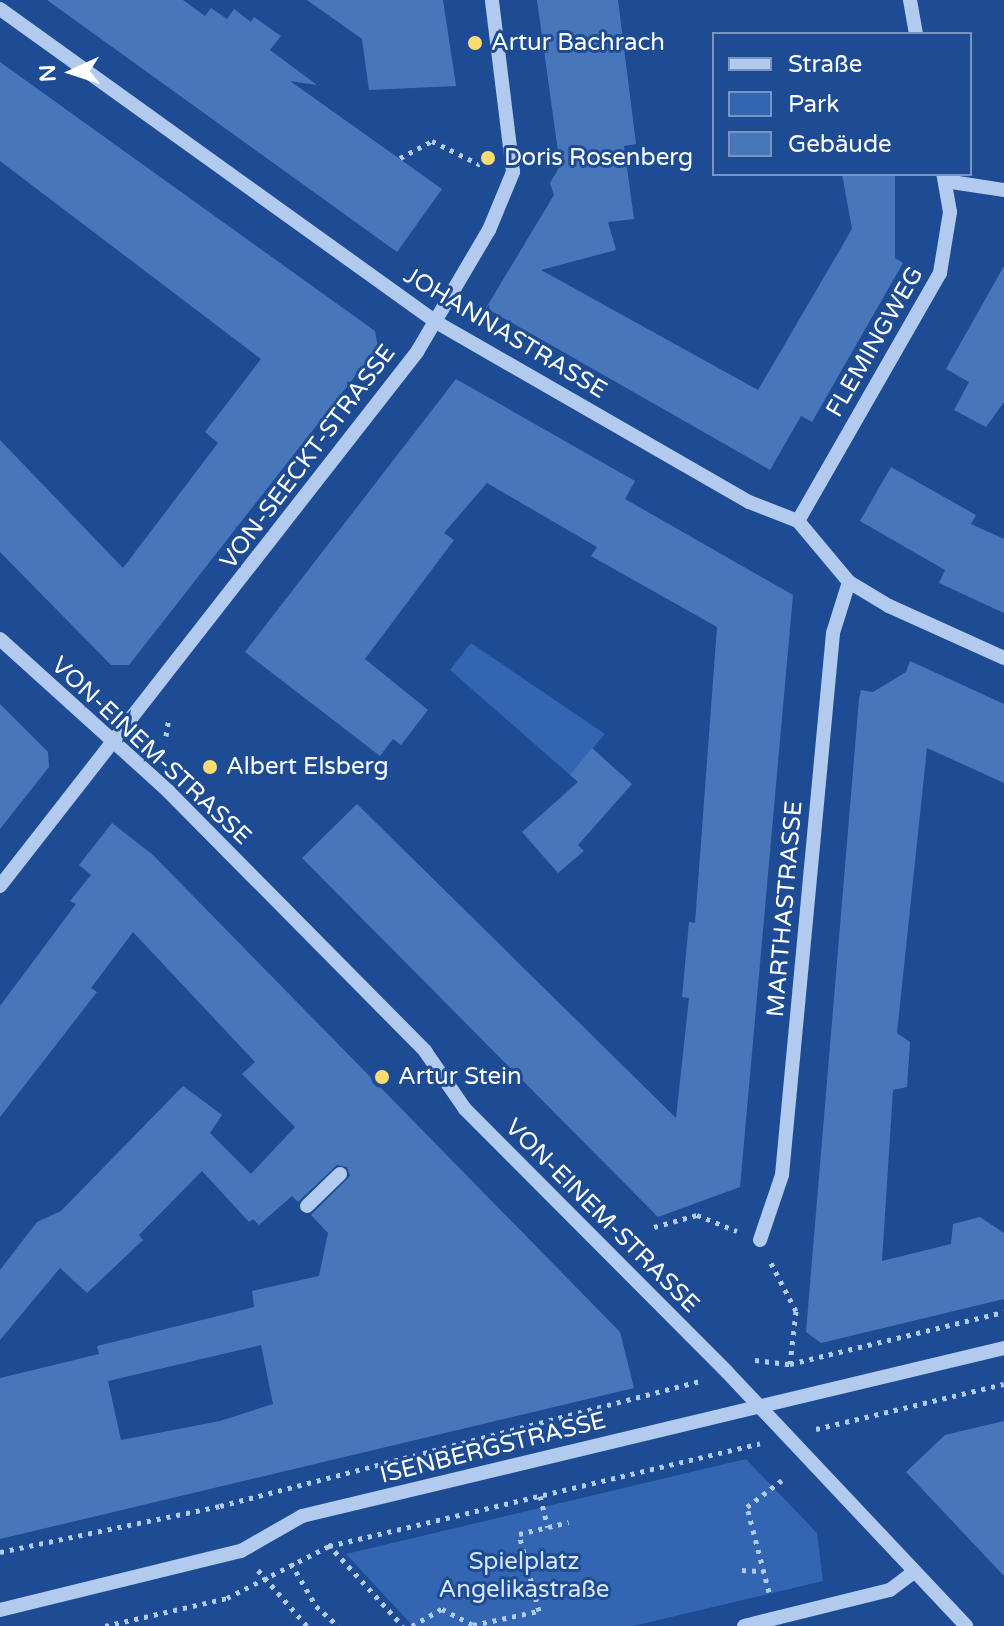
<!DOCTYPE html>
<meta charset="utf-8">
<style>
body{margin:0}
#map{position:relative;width:1004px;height:1626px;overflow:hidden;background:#1e4c94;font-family:"Varela Round",sans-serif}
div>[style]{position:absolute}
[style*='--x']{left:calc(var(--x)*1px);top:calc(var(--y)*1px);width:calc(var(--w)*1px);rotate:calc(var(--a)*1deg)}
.green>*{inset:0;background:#3266b2}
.building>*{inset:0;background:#4776bb}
.path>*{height:5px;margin-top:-2.5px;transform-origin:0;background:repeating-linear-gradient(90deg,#b1caee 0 4px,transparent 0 10px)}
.minor>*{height:14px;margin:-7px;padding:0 7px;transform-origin:7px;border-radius:7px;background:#b1caee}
.dots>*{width:22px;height:22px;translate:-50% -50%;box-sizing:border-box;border:4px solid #1e4c94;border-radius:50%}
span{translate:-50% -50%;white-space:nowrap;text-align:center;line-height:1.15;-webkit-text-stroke:6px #1e4c94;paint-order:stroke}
.poi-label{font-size:24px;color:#fff}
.left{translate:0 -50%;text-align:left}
.street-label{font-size:24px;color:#fff}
.park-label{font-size:24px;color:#d7e5fa}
.legend{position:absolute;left:712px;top:32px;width:260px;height:144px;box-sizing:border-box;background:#1e4c94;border:2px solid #7894bf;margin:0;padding:10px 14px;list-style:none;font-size:24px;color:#fff}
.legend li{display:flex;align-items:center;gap:16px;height:40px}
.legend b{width:40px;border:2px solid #7894bf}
.north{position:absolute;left:32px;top:32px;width:80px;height:80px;-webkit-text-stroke:6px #1e4c94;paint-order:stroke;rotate:267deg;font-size:22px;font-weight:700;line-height:32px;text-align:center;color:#fff}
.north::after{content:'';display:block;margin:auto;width:28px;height:36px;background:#fff;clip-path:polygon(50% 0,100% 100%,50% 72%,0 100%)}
</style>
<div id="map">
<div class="green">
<div style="clip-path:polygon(471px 643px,605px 734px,570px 775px,450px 670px)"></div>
<div style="clip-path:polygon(746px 1459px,817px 1533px,823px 1581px,633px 1626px,413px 1626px,346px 1554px)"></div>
</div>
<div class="building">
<div style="clip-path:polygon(47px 0,183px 0,205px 16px,211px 8px,227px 19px,234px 9px,251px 22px,254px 17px,281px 36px,270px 50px,317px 85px,290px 81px,442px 189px,397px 252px)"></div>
<div style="clip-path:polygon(307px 0,443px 0,456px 86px,369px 90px,362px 39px)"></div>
<div style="clip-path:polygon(537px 0,618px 0,636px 144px,624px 146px,634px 219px,608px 222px,616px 250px,541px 270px,758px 390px,852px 229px,842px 174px,895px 174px,895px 258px,903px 263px,812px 422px,801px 416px,770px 470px,486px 308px,554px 195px,550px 183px,560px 166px)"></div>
<div style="clip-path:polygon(0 62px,375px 331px,378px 347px,129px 665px,111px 665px,0 552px,0 440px,123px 568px,218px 443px,205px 432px,261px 359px,0 161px)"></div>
<div style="clip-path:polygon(1004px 266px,1004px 402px,986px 427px,954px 410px,969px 382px,946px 369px)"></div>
<div style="clip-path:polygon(456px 379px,635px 481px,625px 499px,793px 595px,740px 1187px,658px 1217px,302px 858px,357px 804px,676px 1118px,689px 998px,682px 997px,689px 922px,695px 923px,717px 627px,591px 556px,597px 547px,487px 483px,444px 533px,454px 540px,365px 659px,428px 710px,401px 745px,393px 739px,380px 756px,245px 652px)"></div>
<div style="clip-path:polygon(891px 467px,976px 515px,971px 524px,1004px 539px,1004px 613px,939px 583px,945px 570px,860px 521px)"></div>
<div style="clip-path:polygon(910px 661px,1004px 704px,1004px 783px,927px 748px,897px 1033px,910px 1042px,907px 1087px,893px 1090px,882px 1261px,951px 1244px,953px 1224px,980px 1217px,1004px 1233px,1004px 1299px,821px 1343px,806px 1332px,859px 699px,861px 690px,873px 692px,906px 672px)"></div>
<div style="clip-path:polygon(0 704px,48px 752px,49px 767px,0 829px)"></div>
<div style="clip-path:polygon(592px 748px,632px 784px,578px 845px,584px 851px,558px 873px,522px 832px,578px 782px,570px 775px)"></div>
<div style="clip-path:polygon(evenodd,112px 823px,153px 855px,620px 1332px,634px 1388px,0 1539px,0 1378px,99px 1354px,97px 1346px,254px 1307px,252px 1291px,319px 1276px,328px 1233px,311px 1215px,350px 1176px,347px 1167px,337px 1165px,298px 1202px,292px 1196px,259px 1225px,253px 1219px,249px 1222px,202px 1171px,139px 1235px,143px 1240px,87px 1293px,60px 1268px,0 1340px,0 1270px,37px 1222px,61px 1211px,183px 1086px,222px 1115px,210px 1133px,251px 1174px,295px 1127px,242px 1074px,255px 1062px,133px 932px,91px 988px,97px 992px,0 1117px,0 1006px,76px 904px,70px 901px,91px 875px,79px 865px,112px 823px,261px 1345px,273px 1404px,220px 1421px,121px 1440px,108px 1381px,261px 1345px)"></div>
<div style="clip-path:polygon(1004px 1421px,1004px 1576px,906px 1472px,945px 1435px)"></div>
</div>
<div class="path">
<div style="--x:400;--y:158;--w:36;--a:-28"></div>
<div style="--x:432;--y:141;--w:59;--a:26.1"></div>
<div style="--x:166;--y:736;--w:19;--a:-81"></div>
<div style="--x:654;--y:1227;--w:45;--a:-15.6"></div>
<div style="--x:697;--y:1215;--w:43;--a:21.8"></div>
<div style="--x:771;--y:1263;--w:54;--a:62.5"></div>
<div style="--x:796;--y:1311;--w:53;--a:96.5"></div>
<div style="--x:755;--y:1360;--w:35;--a:7"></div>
<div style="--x:790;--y:1364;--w:220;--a:-13.7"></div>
<div style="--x:816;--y:1429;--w:193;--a:-13.5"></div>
<div style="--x:540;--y:1496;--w:32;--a:76"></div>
<div style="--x:328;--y:1544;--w:111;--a:47.6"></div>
<div style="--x:0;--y:1552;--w:225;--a:-11.8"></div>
<div style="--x:220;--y:1506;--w:497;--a:-14.6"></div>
<div style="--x:291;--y:1563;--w:50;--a:59.8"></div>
<div style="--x:316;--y:1606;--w:30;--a:42"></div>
<div style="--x:258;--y:1570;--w:74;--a:48.8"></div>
<div style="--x:742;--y:1570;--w:22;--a:3"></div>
<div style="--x:769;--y:1592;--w:88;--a:-104.5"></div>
<div style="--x:747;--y:1507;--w:44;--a:-37.6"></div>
<div style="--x:105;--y:1626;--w:125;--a:-12.9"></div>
<div style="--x:227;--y:1598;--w:114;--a:-27"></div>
<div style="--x:329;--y:1546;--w:443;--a:-13.4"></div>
<div style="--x:412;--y:1626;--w:34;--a:-30"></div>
<div style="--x:442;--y:1609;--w:35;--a:27"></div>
<div style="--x:473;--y:1625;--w:67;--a:-12"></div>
<div style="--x:539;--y:1611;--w:80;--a:-104.6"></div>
<div style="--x:519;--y:1534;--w:51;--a:-13.5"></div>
</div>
<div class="minor">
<div style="--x:910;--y:0;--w:35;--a:80"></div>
<div style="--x:0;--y:9;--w:537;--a:35.67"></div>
<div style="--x:436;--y:322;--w:361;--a:29.9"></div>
<div style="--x:749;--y:502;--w:53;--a:21.2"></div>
<div style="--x:798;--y:521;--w:80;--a:50.1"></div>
<div style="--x:849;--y:582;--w:47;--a:31"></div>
<div style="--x:889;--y:606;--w:126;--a:24.3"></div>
<div style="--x:945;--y:181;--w:60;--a:8.7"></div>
<div style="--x:798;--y:521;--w:286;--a:-60.2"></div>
<div style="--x:940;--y:273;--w:62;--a:-80.7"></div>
<div style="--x:950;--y:212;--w:39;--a:-100"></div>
<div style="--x:0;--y:639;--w:227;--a:42.1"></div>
<div style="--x:168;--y:791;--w:366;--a:45.3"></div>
<div style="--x:425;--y:1051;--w:70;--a:55.4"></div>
<div style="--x:465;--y:1109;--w:371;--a:45.1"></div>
<div style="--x:727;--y:1372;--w:349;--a:46.7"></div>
<div style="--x:0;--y:886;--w:678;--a:-52.01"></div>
<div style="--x:417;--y:352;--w:142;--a:-59.5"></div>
<div style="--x:489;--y:230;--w:63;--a:-67.5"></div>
<div style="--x:513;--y:172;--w:173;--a:-97"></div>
<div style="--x:307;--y:1206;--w:46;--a:-44.1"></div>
<div style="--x:760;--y:1240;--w:69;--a:-71.3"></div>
<div style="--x:782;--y:1175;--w:544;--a:-84.62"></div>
<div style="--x:833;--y:633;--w:53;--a:-72.6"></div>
<div style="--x:0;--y:1610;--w:248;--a:-13.8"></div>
<div style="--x:241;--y:1551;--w:70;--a:-29.8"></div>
<div style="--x:302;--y:1516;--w:722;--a:-13.46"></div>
<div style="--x:744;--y:1626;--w:150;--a:-13.9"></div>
<div style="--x:890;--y:1590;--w:30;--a:-37"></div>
</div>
<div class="dots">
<div style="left:475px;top:43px;background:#fddb70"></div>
<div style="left:488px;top:158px;background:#fddb70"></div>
<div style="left:210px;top:767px;background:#fddb70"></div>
<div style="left:382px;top:1077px;background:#fddb70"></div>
</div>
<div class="poi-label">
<span class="left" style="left:491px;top:43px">Artur Bachrach</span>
<span class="left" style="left:504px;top:158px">Doris Rosenberg</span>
<span class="left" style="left:226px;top:767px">Albert Elsberg</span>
<span class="left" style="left:398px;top:1077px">Artur Stein</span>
</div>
<div class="street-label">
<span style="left:505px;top:333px;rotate:31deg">JOHANNASTRASSE</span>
<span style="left:875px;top:342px;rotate:-60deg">FLEMINGWEG</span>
<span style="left:308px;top:457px;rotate:-53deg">VON-SEECKT-STRASSE</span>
<span style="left:151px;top:751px;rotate:43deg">VON-EINEM-STRASSE</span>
<span style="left:785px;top:909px;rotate:-85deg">MARTHASTRASSE</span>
<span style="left:602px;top:1216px;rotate:45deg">VON-EINEM-STRASSE</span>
<span style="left:493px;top:1448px;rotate:-14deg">ISENBERGSTRASSE</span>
</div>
<div class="park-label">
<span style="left:524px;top:1576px">Spielplatz<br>Angelikastraße</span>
</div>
<ul class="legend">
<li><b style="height:10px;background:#b1caee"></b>Straße</li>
<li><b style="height:22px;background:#3266b2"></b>Park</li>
<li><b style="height:22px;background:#4776bb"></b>Gebäude</li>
</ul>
<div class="north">N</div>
</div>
